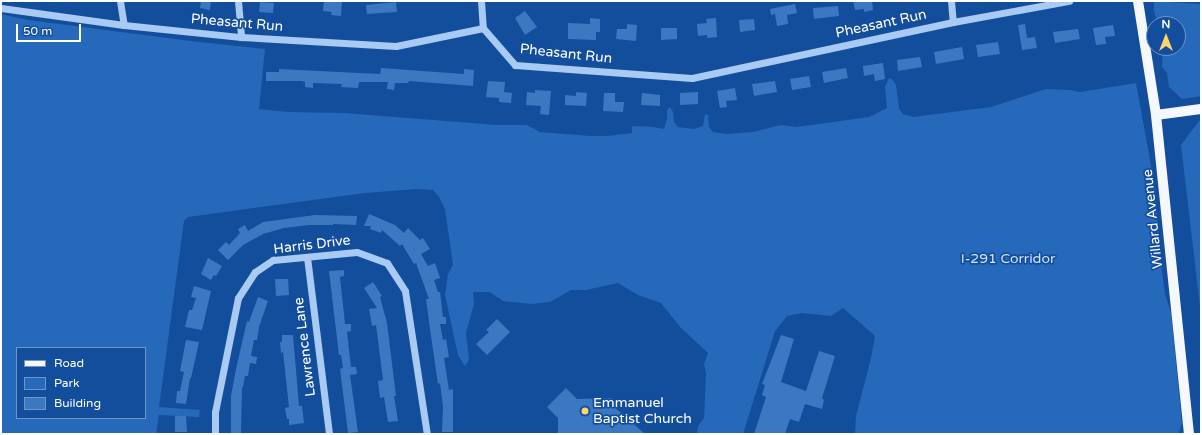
<!DOCTYPE html>
<style>
body{margin:0}
#map{position:relative;width:1202px;height:435px;overflow:hidden;background:#134e9c;font-family:"Varela Round",sans-serif}
div>[style]{position:absolute}
[style*='--x']{left:calc(var(--x)*1px);top:calc(var(--y)*1px);width:calc(var(--w)*1px);rotate:calc(var(--a)*1deg)}
.green>*{inset:0;background:#2668ba}
.building>*{inset:0;background:#3c77c2}
.minor>*{height:7px;margin:-3.5px;padding:0 3.5px;transform-origin:3.5px;border-radius:3.5px;background:#a8caf3}
.major>*{height:10px;margin:-5px;padding:0 5px;transform-origin:5px;border-radius:5px;background:#f5f9ff}
.dots>*{width:11px;height:11px;translate:-50% -50%;box-sizing:border-box;border:2px solid #134e9c;border-radius:50%}
span{translate:-50% -50%;white-space:nowrap;text-align:center;line-height:1.15;-webkit-text-stroke:3.5px #134e9c;paint-order:stroke}
.street-label{font-size:14px;color:#fff}
.park-label{font-size:14px;color:#d1e5fd}
.poi-label{font-size:14px;color:#fff}
.left{translate:0 -50%;text-align:left}
.frame{position:absolute;inset:0;border:2px solid #fff;pointer-events:none}
.legend{position:absolute;left:16px;top:347px;width:130px;height:72px;box-sizing:border-box;background:#134e9c;border:1px solid #7195c4;margin:0;padding:5px 7px;list-style:none;font-size:12px;color:#fff}
.legend li{display:flex;align-items:center;gap:8px;height:20px}
.legend b{width:20px;border:1px solid #7195c4}
.north{position:absolute;left:1146px;top:16px;width:40px;height:40px;box-sizing:border-box;background:#134e9c;border:1px solid #7195c4;border-radius:50%;rotate:0deg;font-size:11px;font-weight:700;line-height:16px;text-align:center;color:#fff}
.north::after{content:'';display:block;margin:auto;width:14px;height:18px;background:#ffd56b;clip-path:polygon(50% 0,100% 100%,50% 72%,0 100%)}
.scale{position:absolute;left:16px;top:24px;width:65px;height:18px;box-sizing:border-box;border:2px solid #fff;border-top:0;padding-left:5px;font-size:12px;line-height:14px;white-space:nowrap;color:#fff;-webkit-text-stroke:3px #134e9c;paint-order:stroke}
</style>
<div id="map">
<div class="green">
<div style="clip-path:polygon(1154px 1px,1201px 4px,1201px 96px,1182px 99px,1169px 87px,1167px 73px,1162px 67px,1163px 48px,1178px 48px,1178px 24px,1158px 24px,1154px 11px)"></div>
<div style="clip-path:polygon(evenodd,1px 14px,28px 20px,199px 42px,265px 49px,259px 109px,288px 112px,344px 113px,497px 125px,527px 125px,540px 132px,590px 136px,608px 136px,632px 133px,632px 126px,653px 127px,664px 129px,667px 119px,667px 110px,670px 107px,673px 112px,674px 122px,678px 127px,694px 129px,703px 126px,705px 114px,708px 115px,709px 127px,713px 132px,726px 134px,753px 132px,781px 125px,797px 127px,869px 117px,887px 108px,885px 87px,889px 78px,892px 79px,896px 85px,899px 109px,903px 114px,913px 117px,991px 107px,1046px 89px,1070px 90px,1080px 92px,1136px 83px,1155px 188px,1160px 256px,1165px 294px,1171px 313px,1182px 424px,1178px 434px,855px 434px,856px 416px,871px 358px,875px 336px,843px 308px,831px 316px,802px 313px,787px 316px,775px 331px,743px 434px,697px 434px,698px 426px,704px 418px,706px 373px,704px 364px,708px 353px,681px 328px,661px 303px,638px 295px,618px 283px,586px 290px,571px 290px,550px 302px,531px 304px,503px 301px,490px 292px,473px 292px,474px 304px,466px 333px,469px 360px,465px 366px,458px 355px,445px 295px,448px 274px,453px 265px,445px 209px,439px 197px,433px 190px,417px 189px,365px 193px,188px 217px,184px 221px,159px 407px,200px 410px,199px 417px,159px 415px,156px 434px,1px 434px,1px 14px,17px 348px,145px 348px,145px 418px,17px 418px,17px 348px)"></div>
<div style="clip-path:polygon(1199px 121px,1201px 121px,1201px 315px,1181px 145px)"></div>
</div>
<div class="building">
<div style="clip-path:polygon(201px 1px,211px 1px,210px 10px,200px 8px)"></div>
<div style="clip-path:polygon(324px 1px,342px 1px,341px 16px,331px 15px,332px 12px,323px 11px)"></div>
<div style="clip-path:polygon(853px 1px,872px 1px,873px 10px,864px 12px,864px 9px,855px 10px)"></div>
<div style="clip-path:polygon(260px 2px,274px 3px,273px 13px,259px 12px)"></div>
<div style="clip-path:polygon(396px 2px,397px 12px,367px 14px,366px 5px)"></div>
<div style="clip-path:polygon(795px 4px,797px 13px,787px 15px,788px 24px,777px 26px,775px 14px,771px 15px,770px 9px)"></div>
<div style="clip-path:polygon(838px 6px,839px 16px,814px 19px,813px 8px)"></div>
<div style="clip-path:polygon(525px 11px,537px 27px,525px 35px,515px 18px)"></div>
<div style="clip-path:polygon(590px 18px,600px 19px,600px 32px,596px 32px,596px 40px,568px 39px,568px 23px,590px 24px)"></div>
<div style="clip-path:polygon(716px 18px,717px 37px,707px 38px,707px 35px,698px 36px,697px 24px,707px 23px,706px 19px)"></div>
<div style="clip-path:polygon(754px 19px,755px 30px,740px 32px,739px 20px)"></div>
<div style="clip-path:polygon(627px 24px,637px 25px,636px 41px,616px 39px,617px 29px,627px 29px)"></div>
<div style="clip-path:polygon(1025px 24px,1027px 38px,1035px 37px,1037px 48px,1022px 50px,1018px 25px)"></div>
<div style="clip-path:polygon(1113px 25px,1115px 36px,1105px 37px,1106px 44px,1096px 45px,1093px 28px)"></div>
<div style="clip-path:polygon(661px 28px,677px 28px,677px 39px,661px 40px)"></div>
<div style="clip-path:polygon(1078px 29px,1080px 39px,1055px 43px,1053px 32px)"></div>
<div style="clip-path:polygon(998px 42px,1000px 54px,978px 57px,976px 45px)"></div>
<div style="clip-path:polygon(962px 47px,964px 59px,936px 64px,934px 52px)"></div>
<div style="clip-path:polygon(920px 57px,922px 67px,898px 71px,897px 60px)"></div>
<div style="clip-path:polygon(883px 63px,885px 79px,875px 81px,874px 74px,864px 76px,863px 66px)"></div>
<div style="clip-path:polygon(381px 68px,464px 74px,464px 69px,474px 70px,473px 86px,409px 81px,408px 83px,395px 83px,394px 90px,387px 89px,388px 82px,359px 82px,358px 88px,341px 87px,342px 84px,313px 83px,313px 88px,305px 87px,305px 82px,302px 81px,266px 81px,266px 72px,279px 72px,279px 69px,380px 74px)"></div>
<div style="clip-path:polygon(846px 68px,848px 78px,824px 83px,822px 72px)"></div>
<div style="clip-path:polygon(809px 76px,811px 87px,792px 90px,790px 79px)"></div>
<div style="clip-path:polygon(488px 81px,505px 82px,504px 92px,512px 93px,511px 103px,499px 102px,499px 98px,486px 97px)"></div>
<div style="clip-path:polygon(775px 81px,777px 92px,754px 96px,752px 84px)"></div>
<div style="clip-path:polygon(735px 88px,737px 100px,726px 101px,727px 107px,720px 108px,717px 91px)"></div>
<div style="clip-path:polygon(535px 90px,551px 91px,549px 115px,540px 114px,541px 106px,526px 105px,527px 92px,535px 93px)"></div>
<div style="clip-path:polygon(576px 92px,587px 93px,586px 106px,565px 105px,565px 95px,576px 96px)"></div>
<div style="clip-path:polygon(698px 92px,698px 104px,680px 105px,680px 93px)"></div>
<div style="clip-path:polygon(604px 93px,615px 93px,615px 102px,624px 102px,623px 112px,603px 111px)"></div>
<div style="clip-path:polygon(642px 93px,660px 95px,660px 106px,641px 105px)"></div>
<div style="clip-path:polygon(369px 214px,395px 225px,404px 233px,408px 228px,420px 240px,423px 238px,430px 249px,421px 254px,428px 266px,435px 263px,440px 278px,434px 280px,438px 292px,440px 292px,443px 317px,446px 317px,446px 324px,440px 324px,443px 340px,446px 339px,449px 357px,444px 358px,449px 390px,453px 389px,453px 432px,442px 432px,443px 407px,440px 383px,438px 384px,430px 329px,426px 299px,429px 299px,416px 263px,414px 264px,402px 244px,400px 246px,382px 230px,381px 233px,370px 229px,371px 226px,364px 226px)"></div>
<div style="clip-path:polygon(315px 215px,357px 216px,356px 225px,333px 224px,333px 225px,309px 225px,284px 228px,263px 234px,243px 245px,228px 260px,218px 250px,226px 242px,229px 245px,240px 233px,238px 229px,245px 225px,248px 231px,263px 222px)"></div>
<div style="clip-path:polygon(208px 258px,222px 266px,216px 276px,214px 275px,211px 280px,201px 274px)"></div>
<div style="clip-path:polygon(344px 270px,344px 276px,340px 277px,345px 324px,351px 324px,351px 331px,347px 332px,351px 367px,356px 367px,357px 374px,350px 375px,358px 432px,348px 433px,340px 369px,343px 368px,341px 355px,339px 355px,329px 271px)"></div>
<div style="clip-path:polygon(275px 279px,288px 279px,289px 295px,276px 296px)"></div>
<div style="clip-path:polygon(373px 282px,382px 296px,380px 297px,387px 323px,396px 396px,394px 396px,398px 421px,388px 422px,384px 397px,380px 398px,378px 381px,383px 380px,376px 325px,372px 326px,369px 309px,377px 308px,364px 288px)"></div>
<div style="clip-path:polygon(194px 286px,211px 291px,202px 330px,185px 327px,189px 310px,192px 310px,196px 298px,191px 297px)"></div>
<div style="clip-path:polygon(258px 297px,268px 301px,259px 327px,257px 340px,254px 340px,251px 356px,257px 357px,256px 364px,250px 363px,248px 376px,245px 376px,243px 387px,242px 387px,241px 434px,231px 434px,231px 396px,236px 369px,247px 321px,249px 322px)"></div>
<div style="clip-path:polygon(497px 319px,510px 332px,487px 355px,476px 344px,489px 332px,486px 330px)"></div>
<div style="clip-path:polygon(282px 335px,293px 335px,299px 406px,302px 406px,304px 423px,289px 425px,289px 419px,287px 419px,285px 408px,289px 407px,283px 352px,281px 353px,280px 342px,282px 342px)"></div>
<div style="clip-path:polygon(781px 335px,794px 339px,781px 382px,806px 391px,819px 351px,835px 356px,822px 398px,824px 400px,822px 409px,805px 404px,799px 422px,790px 419px,785px 434px,754px 434px,766px 397px,762px 395px,765px 385px,762px 384px)"></div>
<div style="clip-path:polygon(186px 340px,199px 342px,191px 378px,190px 378px,186px 404px,176px 403px,177px 391px,180px 391px,184px 372px,180px 371px)"></div>
<div style="clip-path:polygon(566px 388px,577px 399px,613px 398px,613px 406px,645px 434px,558px 434px,558px 418px,547px 407px)"></div>
<div style="clip-path:polygon(175px 416px,186px 416px,187px 432px,175px 432px)"></div>
</div>
<div class="minor">
<div style="--x:120;--y:1;--w:24;--a:81"></div>
<div style="--x:238;--y:1;--w:36;--a:85"></div>
<div style="--x:481;--y:1;--w:27;--a:86"></div>
<div style="--x:951;--y:1;--w:21;--a:85"></div>
<div style="--x:1;--y:8;--w:124;--a:7.9"></div>
<div style="--x:124;--y:25;--w:118;--a:5.9"></div>
<div style="--x:241;--y:37;--w:155;--a:3.3"></div>
<div style="--x:396;--y:46;--w:89;--a:-11.7"></div>
<div style="--x:483;--y:28;--w:49;--a:49.1"></div>
<div style="--x:515;--y:65;--w:177;--a:4.2"></div>
<div style="--x:692;--y:78;--w:267;--a:-12.1"></div>
<div style="--x:953;--y:22;--w:118;--a:-10.3"></div>
<div style="--x:307;--y:257;--w:178;--a:82.9"></div>
<div style="--x:215;--y:434;--w:22;--a:-90"></div>
<div style="--x:215;--y:412;--w:116;--a:-78.6"></div>
<div style="--x:238;--y:298;--w:31;--a:-57"></div>
<div style="--x:255;--y:272;--w:22;--a:-34"></div>
<div style="--x:273;--y:260;--w:84;--a:-5.4"></div>
<div style="--x:357;--y:252;--w:32;--a:20"></div>
<div style="--x:387;--y:263;--w:33;--a:57"></div>
<div style="--x:405;--y:291;--w:145;--a:81.3"></div>
</div>
<div class="major">
<div style="--x:1138;--y:1;--w:115;--a:81"></div>
<div style="--x:1156;--y:115;--w:321;--a:84.1"></div>
<div style="--x:1156;--y:115;--w:45;--a:-7.6"></div>
</div>
<div class="dots">
<div style="left:585px;top:411px;background:#ffd56b"></div>
</div>
<div class="street-label">
<span style="left:237px;top:23px;rotate:5deg">Pheasant Run</span>
<span style="left:881px;top:24px;rotate:-12deg">Pheasant Run</span>
<span style="left:566px;top:54px;rotate:6deg">Pheasant Run</span>
<span style="left:1153px;top:219px;rotate:-96deg">Willard Avenue</span>
<span style="left:312px;top:245px;rotate:-7deg">Harris Drive</span>
<span style="left:305px;top:347px;rotate:-97deg">Lawrence Lane</span>
</div>
<div class="park-label">
<span style="left:1008px;top:259px">I-291 Corridor</span>
</div>
<div class="poi-label">
<span class="left" style="left:593px;top:411px">Emmanuel<br>Baptist Church</span>
</div>
<div class="frame"></div>
<ul class="legend">
<li><b style="height:5px;background:#f5f9ff"></b>Road</li>
<li><b style="height:11px;background:#2668ba"></b>Park</li>
<li><b style="height:11px;background:#3c77c2"></b>Building</li>
</ul>
<div class="north">N</div>
<div class="scale">50 m</div>
</div>
